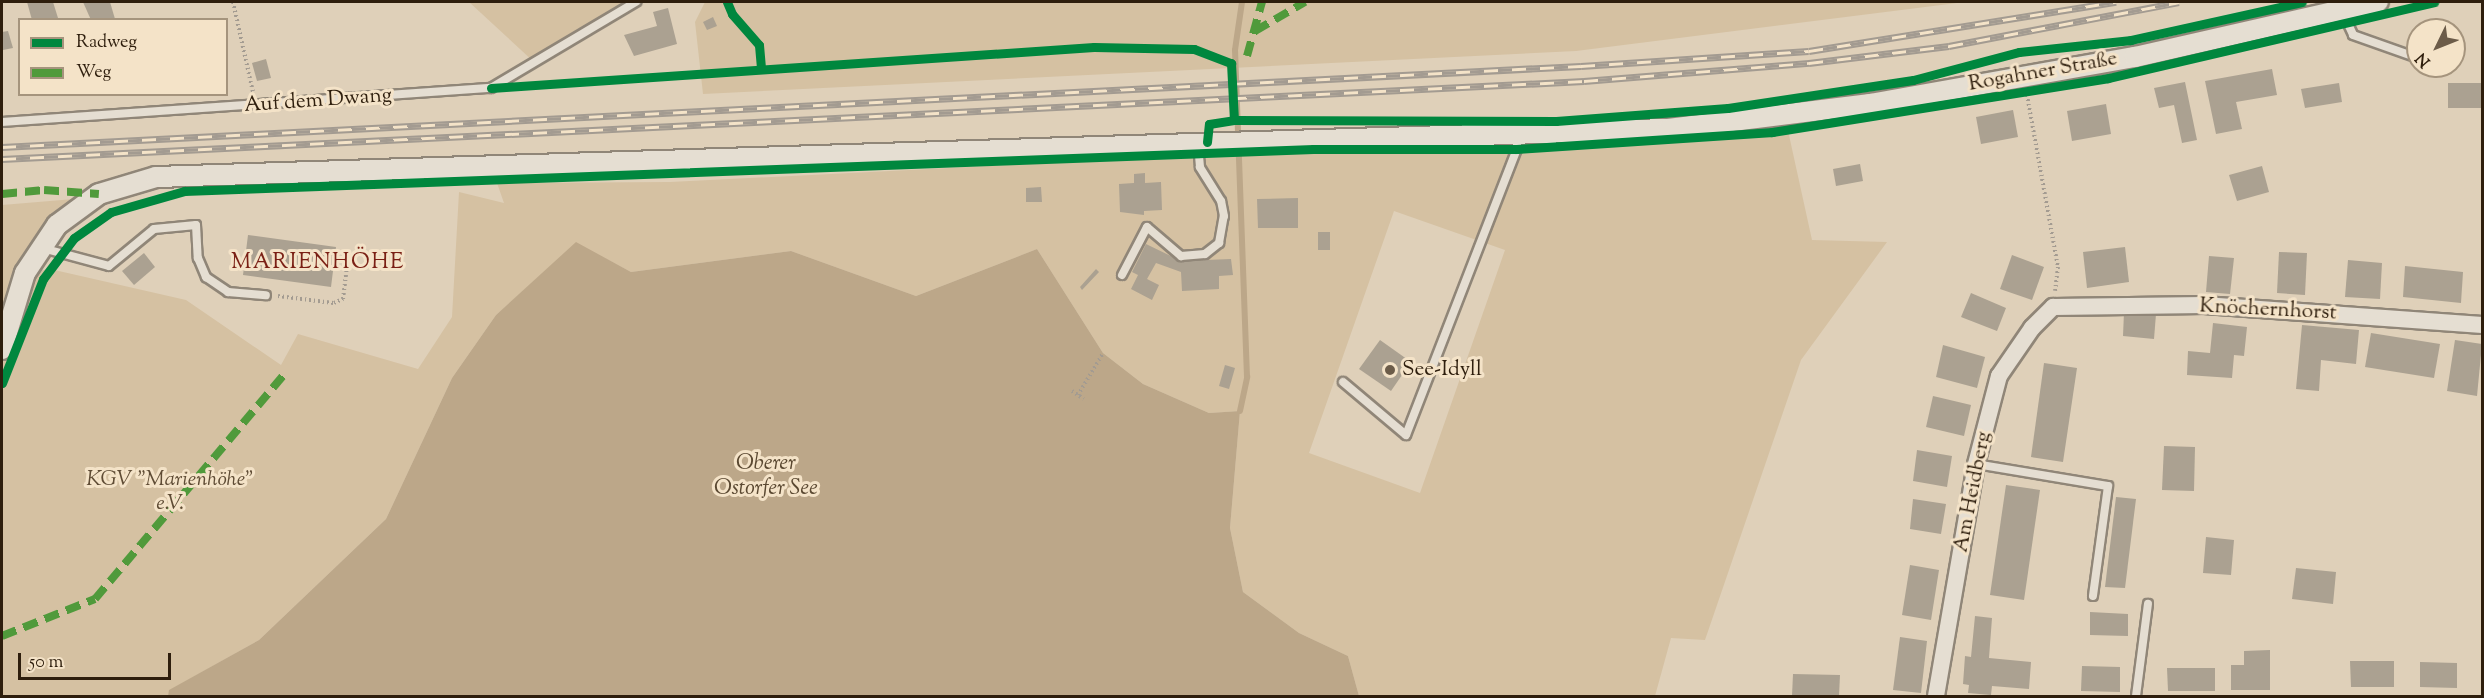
<!DOCTYPE html>
<meta charset="utf-8">
<style>
body{margin:0}
#map{position:relative;width:2484px;height:698px;overflow:hidden;background:#dfd0b9;font-family:"Sorts Mill Goudy",serif}
div>[style]{position:absolute}
[style*='--x']{left:calc(var(--x)*1px);top:calc(var(--y)*1px);width:calc(var(--w)*1px);rotate:calc(var(--a)*1deg)}
.green>*{inset:0;background:#d5c1a2}
.water>*{inset:0;background:#bca789}
.stream>*{height:6px;margin:-3px;padding:0 3px;transform-origin:3px;border-radius:3px;background:#bca789}
.building>*{inset:0;background:#aba191}
.path>*{height:4px;margin-top:-2px;transform-origin:0;background:repeating-linear-gradient(90deg,#a39b91 0 1.5px,transparent 0 4.5px)}
.roads{filter:drop-shadow(2px 0 #908678) drop-shadow(-2px 0 #908678) drop-shadow(0 2px #908678) drop-shadow(0 -2px #908678)}
.service>*{height:8px;margin:-4px;padding:0 4px;transform-origin:4px;border-radius:4px;background:#e5ded2}
.minor>*{height:16px;margin:-8px;padding:0 8px;transform-origin:8px;border-radius:8px;background:#e5ded2}
.tertiary>*{height:20px;margin:-10px;padding:0 10px;transform-origin:10px;border-radius:10px;background:#e5ded2}
.rail>*{height:7px;margin-top:-3.5px;transform-origin:0;background:repeating-linear-gradient(90deg,#f4e3c8 0 14px,#a39b91 0 28px);box-sizing:border-box;border-block:2px solid #a39b91}
.quiet>*{height:8px;margin-top:-4px;transform-origin:0;background:repeating-linear-gradient(90deg,#509a3b 0 15px,transparent 0 23px)}
.cycleway>*{height:9px;margin:-4.5px;padding:0 4.5px;transform-origin:4.5px;border-radius:4.5px;background:#00873e}
.dots>*{width:16px;height:16px;translate:-50% -50%;box-sizing:border-box;border:3px solid #f4e3c8;border-radius:50%}
span{translate:-50% -50%;white-space:nowrap;text-align:center;line-height:1.15;-webkit-text-stroke:6px #f4e3c8;paint-order:stroke}
.street-label{font-size:21px;color:#2e1e0d}
.poi-label{font-size:21px;color:#2e1e0d}
.left{translate:0 -50%;text-align:left}
.park-label{font-size:21px;color:#5e4b34;font-style:italic}
.neighbourhood-label{font-size:22px;color:#7a1f14;letter-spacing:1.5px}
.water-label{font-size:22px;color:#5a4831;font-style:italic}
.frame{position:absolute;inset:0;border:3px solid #2e1e0d;pointer-events:none}
.legend{position:absolute;left:18px;top:18px;width:210px;height:78px;box-sizing:border-box;background:#f4e3c8;border:2px solid #a5947d;margin:0;padding:8px 10px;list-style:none;font-size:18px;color:#2e1e0d}
.legend li{display:flex;align-items:center;gap:12px;height:30px}
.legend b{width:30px;border:2px solid #a5947d}
.north{position:absolute;left:2406px;top:18px;width:60px;height:60px;box-sizing:border-box;background:#f4e3c8;border:2px solid #a5947d;border-radius:50%;rotate:227deg;font-size:16px;font-weight:700;line-height:24px;text-align:center;color:#2e1e0d}
.north::after{content:'';display:block;margin:auto;width:21px;height:27px;background:#6c5c49;clip-path:polygon(50% 0,100% 100%,50% 72%,0 100%)}
.scale{position:absolute;left:18px;top:653px;width:153px;height:27px;box-sizing:border-box;border:3px solid #2e1e0d;border-top:0;padding-left:8px;font-size:18px;line-height:21px;white-space:nowrap;color:#2e1e0d;-webkit-text-stroke:4px #f4e3c8;paint-order:stroke}
</style>
<div id="map">
<div class="green">
<div style="clip-path:polygon(469px 2px,636px 2px,534px 62px)"></div>
<div style="clip-path:polygon(705px 2px,1965px 2px,1576px 51px,703px 94px,695px 22px)"></div>
<div style="clip-path:polygon(evenodd,1787px 126px,1812px 240px,1887px 242px,1801px 360px,1705px 640px,1671px 638px,1655px 696px,1359px 696px,1348px 656px,1299px 633px,1243px 592px,1230px 528px,1240px 411px,1209px 413px,1143px 384px,1103px 353px,1037px 249px,916px 296px,791px 251px,631px 272px,576px 243px,496px 315px,452px 378px,386px 519px,259px 640px,170px 690px,168px 696px,2px 696px,2px 205px,86px 198px,26px 273px,50px 269px,186px 300px,281px 365px,298px 334px,418px 369px,452px 317px,459px 192px,504px 203px,497px 183px,670px 182px,1787px 126px,1394px 211px,1505px 250px,1420px 493px,1309px 453px,1394px 211px)"></div>
</div>
<div class="water">
<div style="clip-path:polygon(576px 242px,631px 272px,791px 251px,916px 296px,1037px 249px,1103px 353px,1143px 384px,1209px 413px,1240px 411px,1230px 528px,1243px 592px,1299px 633px,1348px 656px,1359px 696px,168px 696px,169px 690px,259px 640px,386px 519px,452px 378px,496px 315px)"></div>
</div>
<div class="stream">
<div style="--x:1240;--y:411;--w:35;--a:-78"></div>
<div style="--x:1247;--y:377;--w:327;--a:-92.1"></div>
<div style="--x:1235;--y:50;--w:49;--a:-81.7"></div>
</div>
<div class="building">
<div style="clip-path:polygon(27px 2px,53px 2px,58px 18px,32px 20px)"></div>
<div style="clip-path:polygon(83px 2px,110px 2px,115px 19px,91px 20px)"></div>
<div style="clip-path:polygon(668px 8px,677px 44px,634px 56px,624px 35px,657px 26px,653px 12px)"></div>
<div style="clip-path:polygon(713px 17px,717px 26px,707px 30px,703px 22px)"></div>
<div style="clip-path:polygon(8px 31px,13px 48px,3px 50px,2px 32px)"></div>
<div style="clip-path:polygon(266px 59px,271px 78px,257px 81px,252px 63px)"></div>
<div style="clip-path:polygon(2272px 69px,2277px 95px,2236px 102px,2242px 129px,2216px 134px,2205px 81px)"></div>
<div style="clip-path:polygon(2185px 82px,2197px 140px,2182px 143px,2174px 105px,2159px 108px,2154px 88px)"></div>
<div style="clip-path:polygon(2339px 83px,2342px 102px,2305px 108px,2301px 89px)"></div>
<div style="clip-path:polygon(2448px 83px,2482px 83px,2482px 108px,2448px 108px)"></div>
<div style="clip-path:polygon(2106px 104px,2111px 134px,2072px 141px,2067px 111px)"></div>
<div style="clip-path:polygon(2013px 110px,2018px 137px,1981px 144px,1976px 117px)"></div>
<div style="clip-path:polygon(1860px 164px,1863px 181px,1836px 186px,1833px 169px)"></div>
<div style="clip-path:polygon(2262px 166px,2269px 192px,2237px 201px,2229px 175px)"></div>
<div style="clip-path:polygon(1145px 173px,1145px 183px,1161px 182px,1162px 210px,1144px 211px,1144px 215px,1120px 212px,1119px 184px,1134px 183px,1134px 174px)"></div>
<div style="clip-path:polygon(1041px 187px,1042px 202px,1026px 202px,1026px 188px)"></div>
<div style="clip-path:polygon(1298px 198px,1298px 228px,1258px 228px,1257px 199px)"></div>
<div style="clip-path:polygon(1318px 232px,1330px 232px,1330px 250px,1318px 250px)"></div>
<div style="clip-path:polygon(248px 235px,336px 247px,331px 287px,243px 275px)"></div>
<div style="clip-path:polygon(1146px 244px,1181px 261px,1231px 259px,1233px 275px,1219px 276px,1219px 289px,1182px 291px,1181px 272px,1156px 263px,1147px 279px,1159px 285px,1152px 300px,1131px 289px,1138px 275px,1132px 272px)"></div>
<div style="clip-path:polygon(2125px 247px,2129px 282px,2087px 288px,2083px 252px)"></div>
<div style="clip-path:polygon(2279px 252px,2307px 253px,2305px 295px,2277px 293px)"></div>
<div style="clip-path:polygon(144px 253px,155px 267px,134px 285px,122px 271px)"></div>
<div style="clip-path:polygon(2012px 255px,2044px 267px,2032px 300px,2000px 289px)"></div>
<div style="clip-path:polygon(2209px 256px,2234px 258px,2230px 294px,2206px 292px)"></div>
<div style="clip-path:polygon(2348px 260px,2382px 263px,2380px 299px,2345px 297px)"></div>
<div style="clip-path:polygon(2405px 266px,2463px 272px,2461px 303px,2403px 297px)"></div>
<div style="clip-path:polygon(1096px 269px,1099px 272px,1082px 290px,1080px 287px)"></div>
<div style="clip-path:polygon(1971px 293px,2006px 308px,1997px 331px,1961px 317px)"></div>
<div style="clip-path:polygon(2124px 312px,2156px 314px,2154px 339px,2123px 336px)"></div>
<div style="clip-path:polygon(2213px 323px,2247px 327px,2244px 356px,2234px 355px,2232px 378px,2187px 375px,2188px 351px,2210px 353px)"></div>
<div style="clip-path:polygon(2302px 325px,2359px 330px,2356px 364px,2321px 360px,2319px 391px,2296px 389px)"></div>
<div style="clip-path:polygon(2371px 333px,2440px 344px,2434px 378px,2365px 367px)"></div>
<div style="clip-path:polygon(1380px 340px,1411px 362px,1391px 391px,1359px 369px)"></div>
<div style="clip-path:polygon(2455px 340px,2482px 344px,2477px 396px,2447px 391px)"></div>
<div style="clip-path:polygon(1943px 345px,1985px 357px,1977px 388px,1936px 377px)"></div>
<div style="clip-path:polygon(2044px 363px,2077px 368px,2063px 462px,2031px 457px)"></div>
<div style="clip-path:polygon(1225px 365px,1235px 368px,1229px 389px,1219px 386px)"></div>
<div style="clip-path:polygon(1933px 396px,1971px 405px,1964px 436px,1926px 427px)"></div>
<div style="clip-path:polygon(2164px 446px,2195px 447px,2194px 491px,2162px 490px)"></div>
<div style="clip-path:polygon(1917px 450px,1952px 456px,1947px 487px,1913px 481px)"></div>
<div style="clip-path:polygon(2006px 485px,2040px 490px,2024px 600px,1990px 595px)"></div>
<div style="clip-path:polygon(2116px 497px,2136px 499px,2125px 588px,2105px 587px)"></div>
<div style="clip-path:polygon(1913px 499px,1946px 504px,1941px 534px,1910px 529px)"></div>
<div style="clip-path:polygon(2206px 537px,2234px 540px,2231px 575px,2203px 573px)"></div>
<div style="clip-path:polygon(1910px 565px,1939px 570px,1931px 620px,1902px 615px)"></div>
<div style="clip-path:polygon(2296px 568px,2336px 572px,2333px 604px,2292px 599px)"></div>
<div style="clip-path:polygon(2090px 612px,2128px 614px,2128px 636px,2090px 635px)"></div>
<div style="clip-path:polygon(1975px 616px,1992px 618px,1989px 658px,2031px 662px,2029px 689px,1992px 686px,1991px 695px,1968px 693px,1969px 685px,1963px 684px,1965px 656px,1971px 657px)"></div>
<div style="clip-path:polygon(1900px 637px,1927px 641px,1921px 693px,1893px 690px)"></div>
<div style="clip-path:polygon(2270px 650px,2270px 690px,2231px 690px,2231px 665px,2244px 665px,2244px 651px)"></div>
<div style="clip-path:polygon(2350px 661px,2394px 661px,2394px 687px,2351px 687px)"></div>
<div style="clip-path:polygon(2420px 662px,2457px 663px,2457px 688px,2420px 687px)"></div>
<div style="clip-path:polygon(2082px 666px,2120px 667px,2120px 692px,2081px 691px)"></div>
<div style="clip-path:polygon(2167px 668px,2215px 668px,2215px 691px,2168px 691px)"></div>
<div style="clip-path:polygon(1793px 674px,1840px 675px,1839px 696px,1792px 696px)"></div>
</div>
<div class="path">
<div style="--x:233;--y:2;--w:92;--a:77.5"></div>
<div style="--x:2027;--y:95;--w:175;--a:79.8"></div>
<div style="--x:2058;--y:267;--w:24;--a:97"></div>
<div style="--x:278;--y:296;--w:56;--a:7.1"></div>
<div style="--x:334;--y:303;--w:10;--a:-24"></div>
<div style="--x:343;--y:299;--w:31;--a:-83"></div>
<div style="--x:347;--y:268;--w:13;--a:-176"></div>
<div style="--x:1072;--y:391;--w:14;--a:34"></div>
<div style="--x:1078;--y:395;--w:49;--a:-59.2"></div>
</div>
<div class="roads">
<div class="service">
<div style="--x:2342;--y:11;--w:26;--a:65"></div>
<div style="--x:2353;--y:35;--w:69;--a:19.5"></div>
<div style="--x:2440;--y:66;--w:2;--a:27"></div>
<div style="--x:2;--y:122;--w:490;--a:-4"></div>
<div style="--x:491;--y:88;--w:169;--a:-30.7"></div>
<div style="--x:42;--y:248;--w:69;--a:15"></div>
<div style="--x:109;--y:266;--w:58;--a:-39.4"></div>
<div style="--x:154;--y:229;--w:42;--a:-5.4"></div>
<div style="--x:196;--y:225;--w:33;--a:87"></div>
<div style="--x:198;--y:258;--w:21;--a:67"></div>
<div style="--x:206;--y:277;--w:27;--a:34"></div>
<div style="--x:228;--y:292;--w:38;--a:5"></div>
<div style="--x:1122;--y:275;--w:54;--a:-62.5"></div>
<div style="--x:1147;--y:227;--w:45;--a:40.5"></div>
<div style="--x:1181;--y:256;--w:24;--a:-5"></div>
<div style="--x:1205;--y:254;--w:18;--a:-38"></div>
<div style="--x:1219;--y:243;--w:27;--a:-80"></div>
<div style="--x:1224;--y:216;--w:15;--a:-101"></div>
<div style="--x:1221;--y:201;--w:40;--a:-122"></div>
<div style="--x:1200;--y:167;--w:25;--a:-95"></div>
<div style="--x:1343;--y:382;--w:82;--a:40.1"></div>
<div style="--x:1406;--y:435;--w:307;--a:-68.8"></div>
<div style="--x:1517;--y:149;--w:13;--a:-90"></div>
<div style="--x:1976;--y:464;--w:134;--a:9.5"></div>
<div style="--x:2108;--y:486;--w:111;--a:97.8"></div>
<div style="--x:2136;--y:696;--w:93;--a:-82.6"></div>
</div>
<div class="minor">
<div style="--x:1936;--y:696;--w:235;--a:-80.2"></div>
<div style="--x:1976;--y:464;--w:91;--a:-75.4"></div>
<div style="--x:1999;--y:376;--w:58;--a:-55.5"></div>
<div style="--x:2032;--y:328;--w:30;--a:-45"></div>
<div style="--x:2053;--y:307;--w:151;--a:-0.8"></div>
<div style="--x:2204;--y:305;--w:279;--a:4.1"></div>
</div>
<div class="tertiary">
<div style="--x:2;--y:349;--w:79;--a:-73.2"></div>
<div style="--x:25;--y:273;--w:58;--a:-56.3"></div>
<div style="--x:57;--y:225;--w:52;--a:-36.4"></div>
<div style="--x:99;--y:194;--w:59;--a:-16.6"></div>
<div style="--x:156;--y:177;--w:1513;--a:-1.82"></div>
<div style="--x:1668;--y:129;--w:204;--a:-7.1"></div>
<div style="--x:1870;--y:104;--w:269;--a:-10.1"></div>
<div style="--x:2135;--y:57;--w:249;--a:-12.8"></div>
</div>
</div>
<div class="rail">
<div style="--x:2;--y:147;--w:1581;--a:-2.94"></div>
<div style="--x:1581;--y:66;--w:228;--a:-3.8"></div>
<div style="--x:1809;--y:51;--w:311;--a:-9.1"></div>
<div style="--x:2;--y:159;--w:1584;--a:-2.82"></div>
<div style="--x:1584;--y:81;--w:226;--a:-4.6"></div>
<div style="--x:1809;--y:63;--w:141;--a:-6.9"></div>
<div style="--x:1949;--y:46;--w:234;--a:-10.8"></div>
</div>
<div class="quiet">
<div style="--x:1255;--y:31;--w:58;--a:-30.1"></div>
<div style="--x:1247;--y:56;--w:56;--a:-74.5"></div>
<div style="--x:2;--y:194;--w:42;--a:-5.4"></div>
<div style="--x:44;--y:190;--w:55;--a:4.2"></div>
<div style="--x:2;--y:636;--w:100;--a:-21.7"></div>
<div style="--x:95;--y:599;--w:295;--a:-49.9"></div>
</div>
<div class="cycleway">
<div style="--x:727;--y:2;--w:13;--a:67"></div>
<div style="--x:732;--y:14;--w:41;--a:48.9"></div>
<div style="--x:759;--y:45;--w:24;--a:85"></div>
<div style="--x:491;--y:88;--w:604;--a:-3.89"></div>
<div style="--x:1094;--y:47;--w:100;--a:1.1"></div>
<div style="--x:1194;--y:49;--w:40;--a:21"></div>
<div style="--x:1231;--y:63;--w:57;--a:87"></div>
<div style="--x:1207;--y:142;--w:18;--a:-84"></div>
<div style="--x:1209;--y:124;--w:25;--a:-9"></div>
<div style="--x:1234;--y:120;--w:322;--a:0.2"></div>
<div style="--x:1556;--y:121;--w:172;--a:-4.3"></div>
<div style="--x:1728;--y:108;--w:187;--a:-8.6"></div>
<div style="--x:1913;--y:80;--w:110;--a:-14.8"></div>
<div style="--x:2019;--y:52;--w:113;--a:-6.1"></div>
<div style="--x:2131;--y:40;--w:175;--a:-12.5"></div>
<div style="--x:2;--y:383;--w:112;--a:-68.5"></div>
<div style="--x:43;--y:279;--w:51;--a:-52.9"></div>
<div style="--x:74;--y:238;--w:45;--a:-35.1"></div>
<div style="--x:111;--y:212;--w:76;--a:-16"></div>
<div style="--x:184;--y:191;--w:1130;--a:-2.13"></div>
<div style="--x:1313;--y:149;--w:204;--a:0"></div>
<div style="--x:1517;--y:149;--w:256;--a:-3.8"></div>
<div style="--x:1772;--y:132;--w:340;--a:-9.1"></div>
<div style="--x:2108;--y:78;--w:335;--a:-13.1"></div>
</div>
<div class="dots">
<div style="left:1390px;top:370px;background:#6c5c49"></div>
</div>
<div class="street-label">
<span style="left:2043px;top:72px;rotate:-10deg">Rogahner Straße</span>
<span style="left:318px;top:101px;rotate:-4deg">Auf dem Dwang</span>
<span style="left:2268px;top:310px;rotate:3deg">Knöchernhorst</span>
<span style="left:1973px;top:492px;rotate:-79deg">Am Heidberg</span>
</div>
<div class="poi-label">
<span class="left" style="left:1402px;top:370px">See-Idyll</span>
</div>
<div class="park-label">
<span style="left:170px;top:492px">KGV "Marienhöhe"<br>e.V.</span>
</div>
<div class="neighbourhood-label">
<span style="left:318px;top:264px">MARIENHÖHE</span>
</div>
<div class="water-label">
<span style="left:766px;top:477px">Oberer<br>Ostorfer See</span>
</div>
<div class="frame"></div>
<ul class="legend">
<li><b style="height:8px;background:#00873e"></b>Radweg</li>
<li><b style="height:8px;background:#509a3b"></b>Weg</li>
</ul>
<div class="north">N</div>
<div class="scale">50 m</div>
</div>
